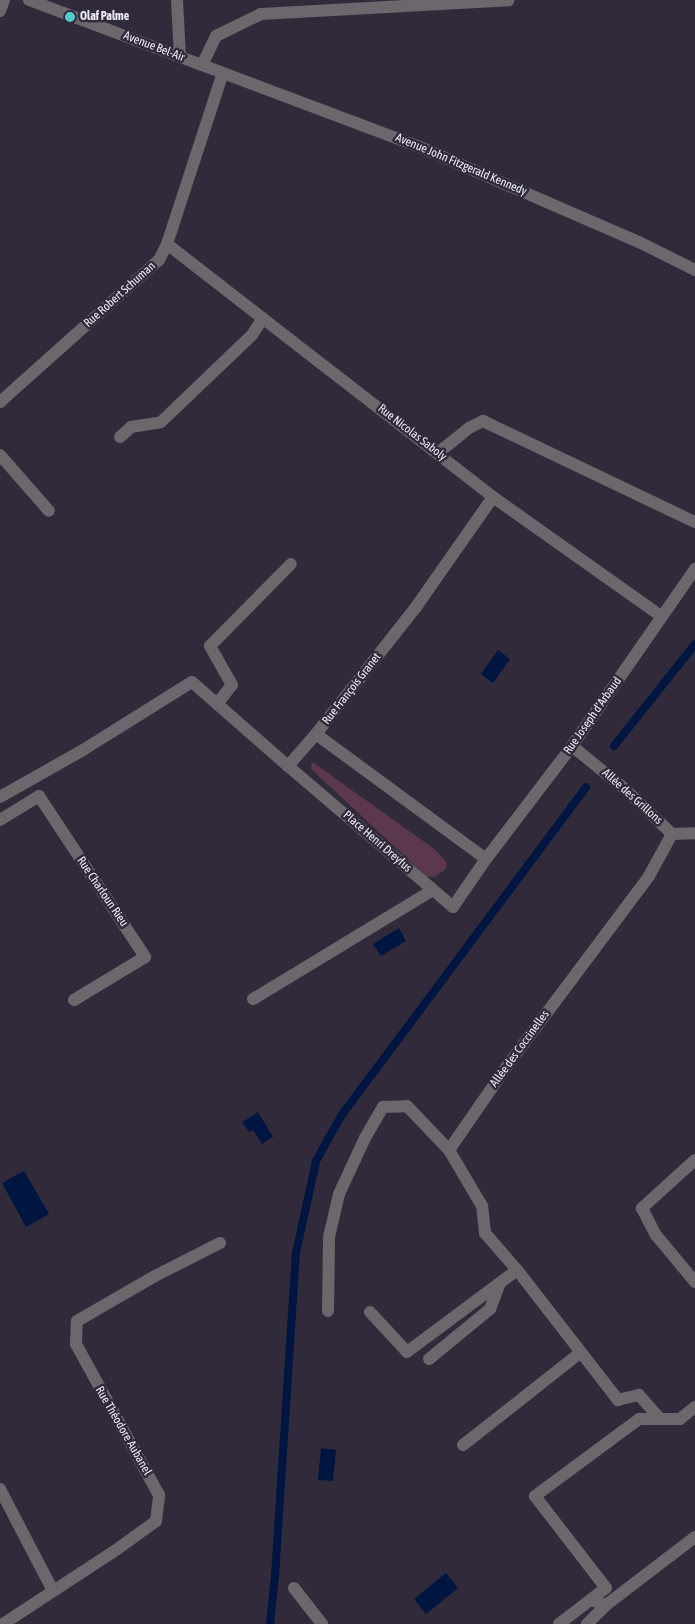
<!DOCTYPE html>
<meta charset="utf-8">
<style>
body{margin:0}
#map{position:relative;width:695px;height:1624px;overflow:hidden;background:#302a3b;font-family:"Asap Condensed",sans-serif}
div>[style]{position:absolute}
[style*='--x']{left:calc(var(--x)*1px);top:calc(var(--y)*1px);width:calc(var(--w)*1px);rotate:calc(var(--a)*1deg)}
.green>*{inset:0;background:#5c384d}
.water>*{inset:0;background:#001640}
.stream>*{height:8px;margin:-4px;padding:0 4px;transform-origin:4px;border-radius:4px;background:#001640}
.minor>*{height:12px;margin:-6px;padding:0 6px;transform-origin:6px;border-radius:6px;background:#6c666d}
.dots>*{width:14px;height:14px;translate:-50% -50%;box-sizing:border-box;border:2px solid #302a3b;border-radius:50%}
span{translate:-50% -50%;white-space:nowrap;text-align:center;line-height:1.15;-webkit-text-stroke:5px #302a3b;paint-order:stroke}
.poi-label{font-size:12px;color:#eeeaf5;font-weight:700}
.left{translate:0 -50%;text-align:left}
.street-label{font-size:12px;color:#eeeaf5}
</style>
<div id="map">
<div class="green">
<div style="clip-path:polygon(314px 763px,434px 849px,446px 861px,447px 868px,435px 877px,426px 876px,312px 770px,311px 764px)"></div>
</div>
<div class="water">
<div style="clip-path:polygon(498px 650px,510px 659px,493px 683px,481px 674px)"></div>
<div style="clip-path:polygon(399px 928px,406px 941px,381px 956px,373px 944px)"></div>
<div style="clip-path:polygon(258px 1112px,273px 1137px,262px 1144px,253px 1130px,249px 1132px,242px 1122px)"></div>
<div style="clip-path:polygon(24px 1171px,49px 1214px,26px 1227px,2px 1183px)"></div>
<div style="clip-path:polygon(321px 1448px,336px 1450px,333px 1481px,318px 1480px)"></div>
<div style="clip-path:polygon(446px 1573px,458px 1588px,426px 1614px,414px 1599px)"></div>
</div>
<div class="stream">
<div style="--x:614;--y:746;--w:130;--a:-51.5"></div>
<div style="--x:270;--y:1624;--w:48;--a:-84.1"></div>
<div style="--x:275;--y:1576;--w:324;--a:-86.3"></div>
<div style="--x:296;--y:1253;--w:94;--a:-77.7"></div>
<div style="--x:316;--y:1161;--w:51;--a:-60.9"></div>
<div style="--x:341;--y:1116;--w:410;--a:-53.3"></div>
</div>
<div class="minor">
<div style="--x:29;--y:0;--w:418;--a:20.6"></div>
<div style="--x:420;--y:147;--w:239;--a:23.5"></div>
<div style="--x:639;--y:242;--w:63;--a:26.6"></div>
<div style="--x:177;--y:0;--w:57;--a:87"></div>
<div style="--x:0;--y:11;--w:12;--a:-70"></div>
<div style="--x:202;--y:65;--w:32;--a:-64"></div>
<div style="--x:216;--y:36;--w:50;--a:-26.1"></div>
<div style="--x:261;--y:14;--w:248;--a:-3.2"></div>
<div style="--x:167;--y:244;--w:413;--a:37.8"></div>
<div style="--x:493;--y:497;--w:206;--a:35.3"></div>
<div style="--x:0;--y:402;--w:213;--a:-41.8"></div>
<div style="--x:159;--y:260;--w:18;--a:-63"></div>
<div style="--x:167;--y:244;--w:180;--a:-71.9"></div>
<div style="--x:120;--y:437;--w:15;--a:-42"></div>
<div style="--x:131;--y:427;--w:30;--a:-9"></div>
<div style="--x:161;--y:422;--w:126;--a:-43.7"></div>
<div style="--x:252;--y:335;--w:20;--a:-57"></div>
<div style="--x:438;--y:453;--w:40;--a:-39"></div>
<div style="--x:469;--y:428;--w:16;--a:-27"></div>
<div style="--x:483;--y:421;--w:235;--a:25.5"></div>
<div style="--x:0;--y:455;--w:74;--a:48.8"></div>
<div style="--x:217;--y:704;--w:24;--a:-52"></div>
<div style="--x:232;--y:685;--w:45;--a:-119.4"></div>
<div style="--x:210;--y:646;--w:115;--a:-45.4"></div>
<div style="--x:316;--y:734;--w:43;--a:131.2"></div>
<div style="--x:288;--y:766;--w:217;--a:40.5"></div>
<div style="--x:453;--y:907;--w:58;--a:-55.5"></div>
<div style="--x:486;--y:859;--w:142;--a:-52.7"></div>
<div style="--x:572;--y:746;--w:216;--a:-55.2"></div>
<div style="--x:572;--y:746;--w:70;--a:39.2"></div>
<div style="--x:626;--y:790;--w:64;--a:43.7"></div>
<div style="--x:672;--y:834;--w:23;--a:-2"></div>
<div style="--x:0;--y:797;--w:95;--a:-29.5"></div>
<div style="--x:83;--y:750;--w:128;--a:-32"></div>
<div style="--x:192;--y:682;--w:128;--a:41.2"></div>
<div style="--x:0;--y:820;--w:46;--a:-31.6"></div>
<div style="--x:39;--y:796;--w:193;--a:56.6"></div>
<div style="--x:145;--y:957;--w:83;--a:148.8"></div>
<div style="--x:486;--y:859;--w:211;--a:-143.7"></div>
<div style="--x:316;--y:734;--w:162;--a:-51.8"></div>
<div style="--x:416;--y:607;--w:134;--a:-55"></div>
<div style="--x:253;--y:999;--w:210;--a:-31.2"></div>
<div style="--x:695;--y:1160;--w:72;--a:137.8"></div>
<div style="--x:642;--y:1208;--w:30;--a:63"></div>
<div style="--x:656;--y:1235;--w:61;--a:50.3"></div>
<div style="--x:328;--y:1311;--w:74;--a:-89.2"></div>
<div style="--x:329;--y:1237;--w:44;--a:-76.9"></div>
<div style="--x:339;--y:1194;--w:62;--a:-65.1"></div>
<div style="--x:365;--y:1138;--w:36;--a:-60"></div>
<div style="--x:383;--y:1107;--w:24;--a:-2"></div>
<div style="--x:407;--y:1106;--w:61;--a:46.3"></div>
<div style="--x:370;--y:1312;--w:54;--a:47.2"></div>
<div style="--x:407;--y:1352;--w:137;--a:-36.7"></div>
<div style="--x:429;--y:1359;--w:79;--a:-39.3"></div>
<div style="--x:490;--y:1309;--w:28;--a:-69"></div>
<div style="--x:660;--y:1419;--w:32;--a:-131"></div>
<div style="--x:639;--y:1395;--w:22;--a:167"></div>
<div style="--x:618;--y:1400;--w:165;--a:-127.8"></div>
<div style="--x:517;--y:1270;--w:49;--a:-130.9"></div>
<div style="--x:485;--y:1233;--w:27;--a:-96"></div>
<div style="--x:482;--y:1206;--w:65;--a:-120.5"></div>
<div style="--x:449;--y:1150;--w:102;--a:-55.4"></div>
<div style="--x:507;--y:1066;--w:237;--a:-53.2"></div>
<div style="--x:649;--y:876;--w:48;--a:-61.3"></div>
<div style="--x:463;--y:1445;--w:149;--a:-38.2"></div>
<div style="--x:0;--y:1489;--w:115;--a:62.5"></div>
<div style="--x:294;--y:1588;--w:46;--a:52.1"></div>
<div style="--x:591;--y:1600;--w:16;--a:18"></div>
<div style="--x:606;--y:1605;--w:112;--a:-37.4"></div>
<div style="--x:3;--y:1624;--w:135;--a:-33.2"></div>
<div style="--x:116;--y:1550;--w:49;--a:-35.9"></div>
<div style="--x:156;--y:1521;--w:26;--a:-83"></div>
<div style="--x:159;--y:1495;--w:172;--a:-118.8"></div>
<div style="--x:76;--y:1344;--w:23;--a:-88"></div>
<div style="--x:77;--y:1321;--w:90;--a:-30"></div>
<div style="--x:155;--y:1276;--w:73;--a:-26.9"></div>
<div style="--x:559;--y:1624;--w:59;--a:-37.5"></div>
<div style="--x:606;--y:1588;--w:116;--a:-127.7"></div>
<div style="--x:535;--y:1496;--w:129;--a:-36.5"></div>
<div style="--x:639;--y:1419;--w:41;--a:0"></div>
<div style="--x:680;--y:1419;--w:19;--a:-39"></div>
<div style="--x:587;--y:1624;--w:27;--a:-45"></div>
</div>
<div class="dots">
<div style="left:70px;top:17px;background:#53cdca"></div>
</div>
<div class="poi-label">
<span class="left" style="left:80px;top:17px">Olaf Palme</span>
</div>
<div class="street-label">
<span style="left:154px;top:47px;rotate:21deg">Avenue Bel-Air</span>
<span style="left:461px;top:165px;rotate:23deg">Avenue John Fitzgerald Kennedy</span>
<span style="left:120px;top:295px;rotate:-42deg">Rue Robert Schuman</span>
<span style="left:412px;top:433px;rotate:38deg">Rue Nicolas Saboly</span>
<span style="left:352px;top:689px;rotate:-52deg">Rue François Granet</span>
<span style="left:593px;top:716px;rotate:-55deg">Rue Joseph d'Arbaud</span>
<span style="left:632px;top:797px;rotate:42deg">Allée des Grillons</span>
<span style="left:377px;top:842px;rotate:41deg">Place Henri Dreyfus</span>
<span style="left:102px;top:892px;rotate:56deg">Rue Charloun Rieu</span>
<span style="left:520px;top:1049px;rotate:-54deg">Allée des Coccinelles</span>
<span style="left:123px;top:1431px;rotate:60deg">Rue Théodore Aubanel</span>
</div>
</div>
